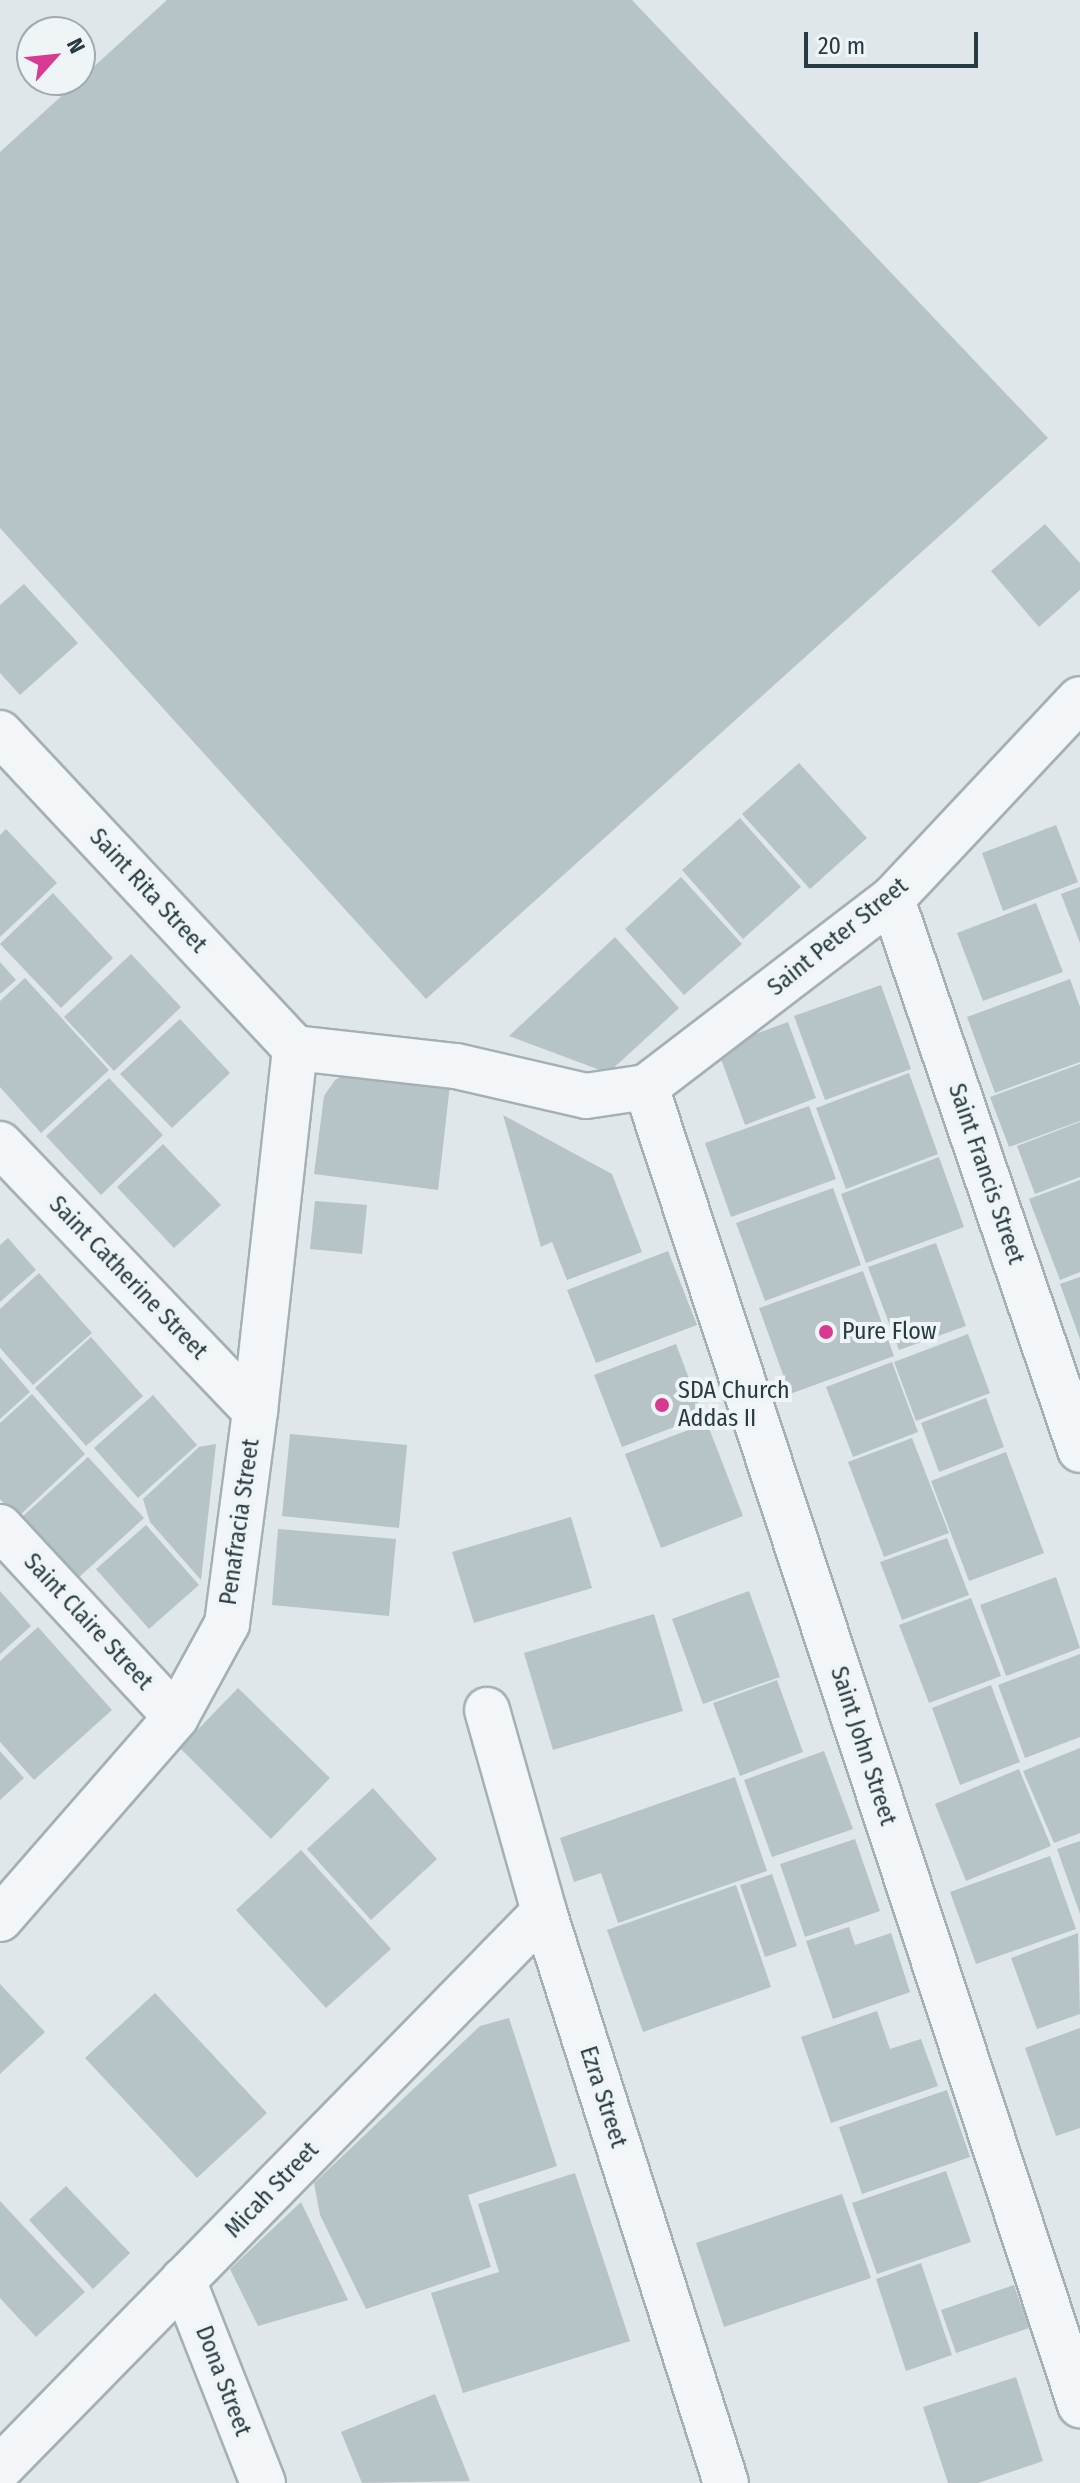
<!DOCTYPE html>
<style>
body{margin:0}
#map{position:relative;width:1080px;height:2483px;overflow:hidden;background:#dfe7ea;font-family:"Fira Sans Condensed",sans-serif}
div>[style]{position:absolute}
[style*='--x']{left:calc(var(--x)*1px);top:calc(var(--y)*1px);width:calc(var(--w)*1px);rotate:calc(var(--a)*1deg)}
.building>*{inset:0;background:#b6c3c7}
.roads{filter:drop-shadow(2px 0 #a4b0b4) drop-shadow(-2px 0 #a4b0b4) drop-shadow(0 2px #a4b0b4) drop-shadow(0 -2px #a4b0b4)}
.minor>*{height:44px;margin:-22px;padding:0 22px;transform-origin:22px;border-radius:22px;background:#f2f6f8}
.dots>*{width:22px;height:22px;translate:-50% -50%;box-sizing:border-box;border:4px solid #eff5f7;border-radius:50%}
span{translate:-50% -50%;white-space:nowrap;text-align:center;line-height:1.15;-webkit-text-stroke:8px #eff5f7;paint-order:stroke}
.street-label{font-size:24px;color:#273c42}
.poi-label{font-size:24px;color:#273c42}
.left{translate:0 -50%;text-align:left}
.north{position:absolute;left:16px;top:16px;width:80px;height:80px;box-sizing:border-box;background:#eff5f7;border:2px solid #9fabaf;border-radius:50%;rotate:63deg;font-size:22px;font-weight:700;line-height:32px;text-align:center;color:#273c42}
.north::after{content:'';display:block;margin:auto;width:28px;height:36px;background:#d93a91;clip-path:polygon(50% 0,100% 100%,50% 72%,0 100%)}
.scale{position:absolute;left:804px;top:32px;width:174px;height:36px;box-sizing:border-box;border:4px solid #273c42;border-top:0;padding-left:10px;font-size:24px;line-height:28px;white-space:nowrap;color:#273c42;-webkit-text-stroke:6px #eff5f7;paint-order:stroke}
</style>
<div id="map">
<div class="building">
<div style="clip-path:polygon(167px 0,632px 0,1048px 438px,426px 999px,0 528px,0 152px)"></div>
<div style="clip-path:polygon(1045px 524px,1080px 563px,1080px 590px,1039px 627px,991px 571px)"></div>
<div style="clip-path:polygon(24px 584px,78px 643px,20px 695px,0 673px,0 605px)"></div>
<div style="clip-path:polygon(799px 763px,867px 838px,810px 889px,742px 814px)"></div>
<div style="clip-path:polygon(740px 818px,801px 887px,743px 939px,682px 870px)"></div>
<div style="clip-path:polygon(1056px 825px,1078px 882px,1003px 911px,982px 853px)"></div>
<div style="clip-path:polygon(6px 829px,57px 883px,0 937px,0 835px)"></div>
<div style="clip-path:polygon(681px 877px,742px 944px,684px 995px,625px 929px)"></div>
<div style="clip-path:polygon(1080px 887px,1080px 943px,1061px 894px)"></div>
<div style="clip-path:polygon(53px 893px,113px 958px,61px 1008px,0 944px)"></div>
<div style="clip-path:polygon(1036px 903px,1063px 972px,983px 1001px,957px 933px)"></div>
<div style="clip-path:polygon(615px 937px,679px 1008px,608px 1073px,509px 1036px)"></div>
<div style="clip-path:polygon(131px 954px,181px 1007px,114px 1071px,64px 1017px)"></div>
<div style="clip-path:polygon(0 962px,16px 980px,0 994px)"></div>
<div style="clip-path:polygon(25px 978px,109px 1070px,41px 1133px,0 1087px,0 1001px)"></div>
<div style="clip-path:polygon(1070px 979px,1080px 1007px,1080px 1062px,995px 1093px,967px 1017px)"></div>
<div style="clip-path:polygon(881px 985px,911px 1069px,825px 1100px,794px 1016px)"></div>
<div style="clip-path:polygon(180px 1019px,230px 1073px,172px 1128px,120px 1074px)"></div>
<div style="clip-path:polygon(788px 1022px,816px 1098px,745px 1125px,717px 1048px)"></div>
<div style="clip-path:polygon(1080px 1064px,1080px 1121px,1009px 1147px,990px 1097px)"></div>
<div style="clip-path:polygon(347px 1073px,450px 1085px,438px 1190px,314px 1174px,324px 1096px,335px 1080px)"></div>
<div style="clip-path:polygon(909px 1073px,938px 1154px,846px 1189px,816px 1108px)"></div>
<div style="clip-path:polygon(109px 1078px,163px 1135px,101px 1195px,46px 1136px)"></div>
<div style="clip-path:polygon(809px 1106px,836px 1179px,731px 1217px,705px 1143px)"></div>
<div style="clip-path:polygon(503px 1115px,612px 1174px,642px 1252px,567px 1280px,552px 1242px,541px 1247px)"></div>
<div style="clip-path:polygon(1080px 1122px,1080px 1177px,1035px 1194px,1017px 1146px)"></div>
<div style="clip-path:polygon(163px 1144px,221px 1205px,174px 1248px,117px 1187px)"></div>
<div style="clip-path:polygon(939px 1157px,964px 1227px,866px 1263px,841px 1194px)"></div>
<div style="clip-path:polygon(1080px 1180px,1080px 1272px,1060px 1280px,1029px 1199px)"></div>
<div style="clip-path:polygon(833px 1188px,861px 1265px,765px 1301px,736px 1223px)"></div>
<div style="clip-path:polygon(315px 1201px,367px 1205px,362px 1254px,310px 1249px)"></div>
<div style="clip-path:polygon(8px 1238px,36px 1270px,0 1302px,0 1245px)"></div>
<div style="clip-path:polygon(936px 1243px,966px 1326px,899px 1350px,868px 1267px)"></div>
<div style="clip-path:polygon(668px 1251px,697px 1325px,596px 1363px,567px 1290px)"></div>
<div style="clip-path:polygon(863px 1271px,894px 1356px,790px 1394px,759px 1308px)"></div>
<div style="clip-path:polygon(39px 1273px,92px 1333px,33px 1385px,0 1348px,0 1309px)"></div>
<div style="clip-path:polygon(1080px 1277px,1080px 1339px,1060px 1284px)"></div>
<div style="clip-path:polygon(968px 1334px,990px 1393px,916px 1421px,894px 1362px)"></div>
<div style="clip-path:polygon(91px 1337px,143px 1396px,86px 1446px,35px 1388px)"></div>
<div style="clip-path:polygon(676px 1344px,703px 1416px,622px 1447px,594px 1375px)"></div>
<div style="clip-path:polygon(0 1357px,30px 1392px,0 1419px)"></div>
<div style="clip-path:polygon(892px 1362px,918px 1432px,853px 1457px,826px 1387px)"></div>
<div style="clip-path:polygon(32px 1394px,85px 1454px,17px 1518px,0 1499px,0 1423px)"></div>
<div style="clip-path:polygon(153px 1395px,197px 1445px,138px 1498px,94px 1448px)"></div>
<div style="clip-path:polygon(986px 1398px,1004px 1447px,939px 1472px,921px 1423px)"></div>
<div style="clip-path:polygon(707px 1423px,743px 1516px,661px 1548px,625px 1454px)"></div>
<div style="clip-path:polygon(290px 1434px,407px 1445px,399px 1528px,282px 1516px)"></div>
<div style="clip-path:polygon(912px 1438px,949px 1533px,884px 1557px,848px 1462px)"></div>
<div style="clip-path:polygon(216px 1444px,201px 1580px,150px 1522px,143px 1499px,199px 1447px)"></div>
<div style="clip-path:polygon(1006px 1452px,1044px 1553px,969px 1581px,931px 1481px)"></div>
<div style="clip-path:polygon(88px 1457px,144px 1518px,77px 1579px,22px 1517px)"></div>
<div style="clip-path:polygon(571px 1517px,592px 1588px,474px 1623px,452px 1552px)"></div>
<div style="clip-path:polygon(146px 1525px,199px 1585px,149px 1629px,96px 1569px)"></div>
<div style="clip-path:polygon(278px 1529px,396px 1539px,389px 1616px,272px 1605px)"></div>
<div style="clip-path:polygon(947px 1538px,969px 1595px,902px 1620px,880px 1562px)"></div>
<div style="clip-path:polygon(1056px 1577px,1080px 1648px,1006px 1676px,980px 1605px)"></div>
<div style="clip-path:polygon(0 1591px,31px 1626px,0 1654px)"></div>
<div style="clip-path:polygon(749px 1591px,780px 1677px,703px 1704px,672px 1619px)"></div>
<div style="clip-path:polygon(971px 1598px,1001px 1676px,929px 1703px,899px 1625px)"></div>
<div style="clip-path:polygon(654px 1614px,683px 1711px,553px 1750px,524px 1653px)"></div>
<div style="clip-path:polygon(38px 1627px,112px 1710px,34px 1780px,0 1742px,0 1661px)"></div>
<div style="clip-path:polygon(1080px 1654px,1080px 1737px,1025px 1758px,998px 1685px)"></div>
<div style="clip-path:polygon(777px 1680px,803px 1752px,740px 1776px,713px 1703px)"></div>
<div style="clip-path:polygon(991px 1685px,1020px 1762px,960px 1785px,932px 1708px)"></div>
<div style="clip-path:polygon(238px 1688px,330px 1778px,271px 1839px,180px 1748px)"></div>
<div style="clip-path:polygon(1080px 1748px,1080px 1833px,1054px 1843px,1023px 1771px)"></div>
<div style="clip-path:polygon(0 1751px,24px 1778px,0 1800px)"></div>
<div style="clip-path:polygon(824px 1751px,853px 1829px,772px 1857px,744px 1780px)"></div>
<div style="clip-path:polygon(1019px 1769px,1051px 1846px,966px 1881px,935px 1804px)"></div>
<div style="clip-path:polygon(735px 1777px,767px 1871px,618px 1923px,601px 1873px,574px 1882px,560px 1838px)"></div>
<div style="clip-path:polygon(373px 1788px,437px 1859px,371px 1920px,307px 1849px)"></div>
<div style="clip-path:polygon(855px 1839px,880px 1911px,805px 1937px,780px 1864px)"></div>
<div style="clip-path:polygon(1080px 1841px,1080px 1914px,1057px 1849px)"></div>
<div style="clip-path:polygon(301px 1850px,391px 1949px,326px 2008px,236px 1910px)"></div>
<div style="clip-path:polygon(1050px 1856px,1076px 1929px,976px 1964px,950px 1892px)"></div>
<div style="clip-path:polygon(772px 1874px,797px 1946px,765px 1957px,740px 1885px)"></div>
<div style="clip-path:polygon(736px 1885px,771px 1987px,643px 2032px,607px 1930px)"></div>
<div style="clip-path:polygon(849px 1927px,855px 1945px,891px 1933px,910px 1992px,833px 2019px,806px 1941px)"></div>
<div style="clip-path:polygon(1078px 1933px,1080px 2014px,1037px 2029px,1011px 1958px)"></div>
<div style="clip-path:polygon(0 1984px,45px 2032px,0 2074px)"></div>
<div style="clip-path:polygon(155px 1993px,267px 2113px,197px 2178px,85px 2058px)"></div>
<div style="clip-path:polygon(877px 2011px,890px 2049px,921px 2039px,938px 2086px,831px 2123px,801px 2037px)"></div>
<div style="clip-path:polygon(509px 2018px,557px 2166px,468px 2195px,491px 2267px,366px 2309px,320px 2215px,314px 2183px,480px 2026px)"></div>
<div style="clip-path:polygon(1080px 2028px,1080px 2128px,1056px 2136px,1025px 2048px)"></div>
<div style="clip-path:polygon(947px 2090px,970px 2157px,862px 2194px,839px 2127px)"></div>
<div style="clip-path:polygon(946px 2171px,971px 2242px,877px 2274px,852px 2203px)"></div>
<div style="clip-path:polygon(575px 2173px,630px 2341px,463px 2393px,431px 2293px,499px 2272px,478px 2204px)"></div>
<div style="clip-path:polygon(66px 2186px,130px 2253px,93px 2289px,29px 2220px)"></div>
<div style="clip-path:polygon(842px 2194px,871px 2278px,724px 2327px,696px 2243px)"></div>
<div style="clip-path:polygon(0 2201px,85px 2292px,36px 2337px,0 2298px)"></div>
<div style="clip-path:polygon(301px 2202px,348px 2300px,258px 2326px,230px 2269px)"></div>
<div style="clip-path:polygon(921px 2263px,952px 2355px,906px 2371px,876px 2279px)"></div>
<div style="clip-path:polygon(1014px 2285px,1029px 2328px,956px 2353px,941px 2310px)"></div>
<div style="clip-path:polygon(1016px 2377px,1043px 2461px,978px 2483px,948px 2483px,923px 2407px)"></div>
<div style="clip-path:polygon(435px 2394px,470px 2481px,362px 2483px,341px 2432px)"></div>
</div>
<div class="roads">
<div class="minor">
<div style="--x:0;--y:733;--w:432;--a:46.9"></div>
<div style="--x:892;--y:899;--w:582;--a:71.16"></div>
<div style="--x:295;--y:1048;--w:162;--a:6.4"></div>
<div style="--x:456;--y:1066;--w:133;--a:13"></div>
<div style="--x:586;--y:1096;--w:61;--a:-8.5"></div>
<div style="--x:646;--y:1087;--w:310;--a:-37.4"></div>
<div style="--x:892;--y:899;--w:274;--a:-46.8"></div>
<div style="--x:646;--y:1087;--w:1388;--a:71.77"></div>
<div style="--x:0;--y:1144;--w:369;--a:46.3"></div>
<div style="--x:0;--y:1527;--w:259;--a:47.2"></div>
<div style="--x:487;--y:1710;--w:210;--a:74.2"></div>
<div style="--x:544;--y:1912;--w:599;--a:72.32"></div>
<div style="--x:0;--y:1919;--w:268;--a:-48.9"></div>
<div style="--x:176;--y:1717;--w:106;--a:-61.3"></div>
<div style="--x:227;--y:1624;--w:215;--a:-82.5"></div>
<div style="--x:255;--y:1411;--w:365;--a:-83.7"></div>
<div style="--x:183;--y:2280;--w:218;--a:68.5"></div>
<div style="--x:0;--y:2468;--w:778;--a:-45.63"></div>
</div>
</div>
<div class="dots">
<div style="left:826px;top:1332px;background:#d93a91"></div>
<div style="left:662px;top:1405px;background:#d93a91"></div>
</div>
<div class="street-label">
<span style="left:148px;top:891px;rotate:47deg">Saint Rita Street</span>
<span style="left:838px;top:937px;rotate:-39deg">Saint Peter Street</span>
<span style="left:986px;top:1174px;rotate:71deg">Saint Francis Street</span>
<span style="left:128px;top:1278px;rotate:46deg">Saint Catherine Street</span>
<span style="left:240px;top:1522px;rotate:-82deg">Penafracia Street</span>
<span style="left:88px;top:1622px;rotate:47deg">Saint Claire Street</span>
<span style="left:863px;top:1746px;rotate:72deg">Saint John Street</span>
<span style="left:603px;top:2097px;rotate:72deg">Ezra Street</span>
<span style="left:272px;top:2190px;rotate:-46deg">Micah Street</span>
<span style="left:223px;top:2381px;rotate:69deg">Dona Street</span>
</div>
<div class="poi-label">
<span class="left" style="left:842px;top:1332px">Pure Flow</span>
<span class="left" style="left:678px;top:1405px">SDA Church<br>Addas II</span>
</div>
<div class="north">N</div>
<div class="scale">20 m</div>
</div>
